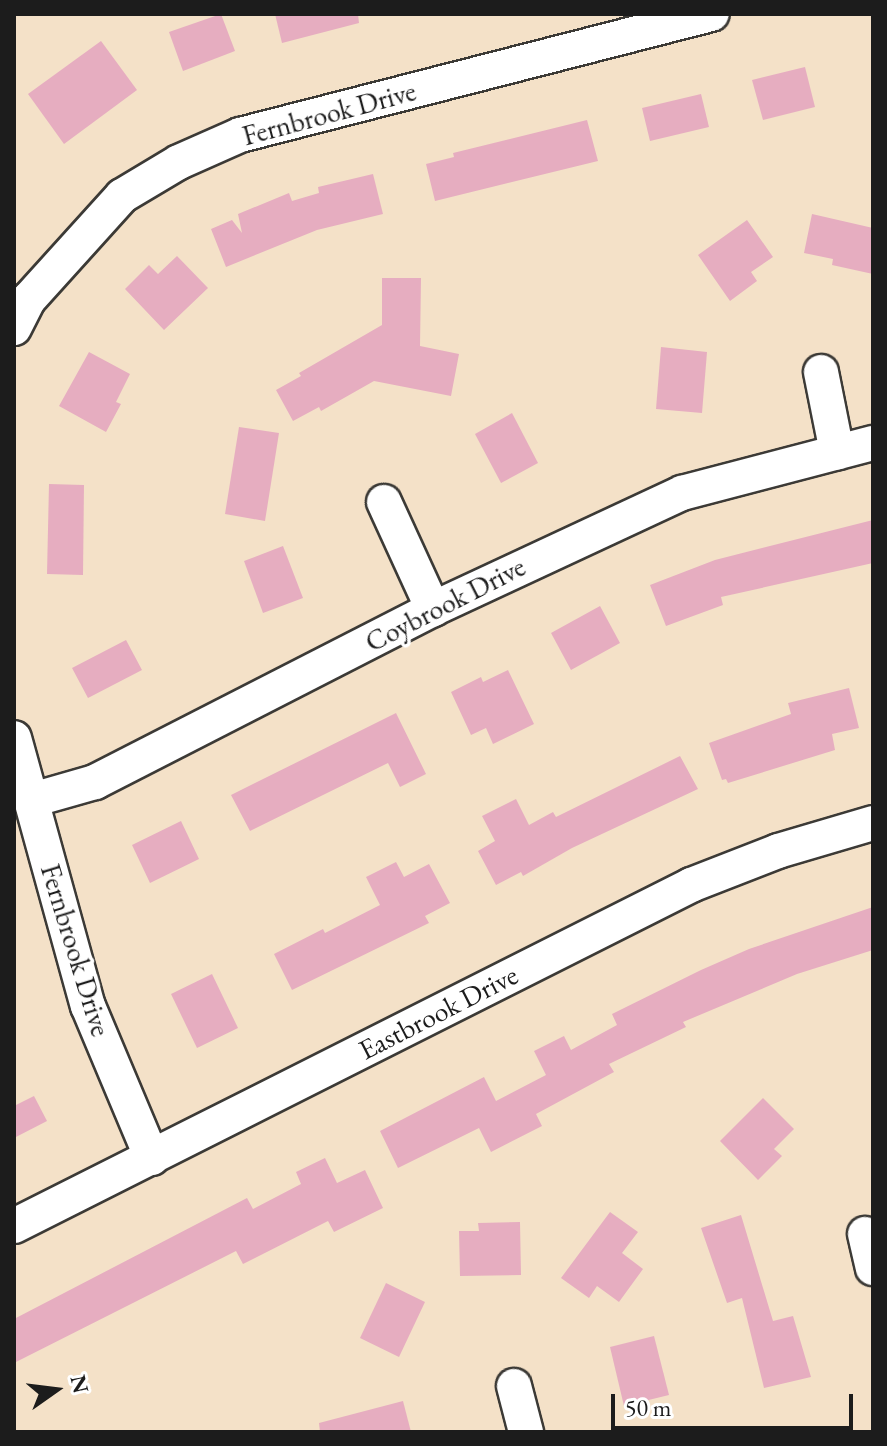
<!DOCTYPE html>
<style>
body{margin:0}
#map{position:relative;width:887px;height:1446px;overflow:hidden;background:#f4e1c8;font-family:"EB Garamond",serif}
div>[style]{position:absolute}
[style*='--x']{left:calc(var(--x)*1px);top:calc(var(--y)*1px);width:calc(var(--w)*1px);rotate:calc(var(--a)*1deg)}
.building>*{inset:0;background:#e6adc0}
.roads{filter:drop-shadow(2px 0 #3c3a36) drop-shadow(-2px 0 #3c3a36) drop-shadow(0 2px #3c3a36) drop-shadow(0 -2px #3c3a36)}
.street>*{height:34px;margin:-17px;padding:0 17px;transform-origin:17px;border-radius:17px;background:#fff}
span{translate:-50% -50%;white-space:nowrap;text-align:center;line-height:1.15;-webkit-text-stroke:7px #fff;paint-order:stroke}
.street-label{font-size:28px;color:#1c1c1c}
.frame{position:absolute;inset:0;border:16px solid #1c1c1c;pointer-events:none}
.north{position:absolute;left:16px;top:1350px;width:80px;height:80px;-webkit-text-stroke:6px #fff;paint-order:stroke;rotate:76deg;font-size:22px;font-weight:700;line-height:32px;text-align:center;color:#1c1c1c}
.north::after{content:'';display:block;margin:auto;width:28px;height:36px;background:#1c1c1c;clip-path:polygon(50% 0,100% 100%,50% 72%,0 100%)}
.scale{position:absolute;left:611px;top:1394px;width:242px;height:36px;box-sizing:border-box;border:4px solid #1c1c1c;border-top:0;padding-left:10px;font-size:24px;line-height:28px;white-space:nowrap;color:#1c1c1c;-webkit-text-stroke:6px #fff;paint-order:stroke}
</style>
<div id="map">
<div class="building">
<div style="clip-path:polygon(221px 14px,235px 51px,183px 71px,169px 32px)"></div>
<div style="clip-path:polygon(275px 14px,358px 14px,359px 23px,282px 43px)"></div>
<div style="clip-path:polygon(101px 41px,137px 90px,64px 144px,28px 94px)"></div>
<div style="clip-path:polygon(805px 67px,815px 107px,763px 120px,752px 80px)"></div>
<div style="clip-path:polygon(701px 94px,709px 127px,650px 141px,642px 108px)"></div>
<div style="clip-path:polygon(587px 120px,598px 161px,435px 201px,426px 164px,454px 157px,453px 153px)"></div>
<div style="clip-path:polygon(373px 174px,383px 214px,317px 230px,226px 267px,211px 229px,232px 220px,242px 233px,238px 214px,289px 193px,292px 201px,319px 193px,318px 187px)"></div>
<div style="clip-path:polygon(812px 214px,873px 228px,873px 274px,832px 265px,833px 259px,804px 253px)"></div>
<div style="clip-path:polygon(747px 220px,773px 257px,751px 272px,757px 281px,730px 301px,698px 255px)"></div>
<div style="clip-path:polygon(177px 256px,208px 288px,164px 330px,125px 289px,149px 265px,158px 274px)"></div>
<div style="clip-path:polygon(382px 278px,421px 278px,420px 346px,459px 354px,451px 396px,374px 381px,321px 411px,319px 407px,293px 421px,276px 390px,301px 376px,299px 373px,382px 325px)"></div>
<div style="clip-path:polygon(661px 347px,707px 352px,702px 413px,656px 409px)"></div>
<div style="clip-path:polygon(89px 352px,130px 374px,116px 402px,121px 404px,106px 432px,59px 406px)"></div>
<div style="clip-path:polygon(512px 413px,538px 463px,501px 483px,475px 434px)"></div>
<div style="clip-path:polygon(239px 427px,279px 433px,265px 521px,225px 514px)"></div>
<div style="clip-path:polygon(49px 484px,84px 485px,83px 575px,47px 574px)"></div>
<div style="clip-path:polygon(873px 520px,873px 563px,721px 597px,723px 605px,666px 626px,650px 585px,715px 560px)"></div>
<div style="clip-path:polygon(283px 546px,303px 598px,263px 613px,244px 561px)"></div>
<div style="clip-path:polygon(600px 606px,620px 643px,571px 670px,551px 633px)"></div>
<div style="clip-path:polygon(126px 640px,142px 670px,88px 698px,72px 668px)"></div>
<div style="clip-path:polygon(508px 670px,534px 724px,493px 744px,486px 728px,471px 735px,451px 692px,481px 677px,483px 682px)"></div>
<div style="clip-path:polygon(849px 688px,859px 728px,832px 734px,835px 750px,728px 783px,726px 779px,722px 780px,709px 743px,791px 714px,788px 703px)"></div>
<div style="clip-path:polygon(396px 713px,426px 774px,400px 787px,388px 763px,250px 831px,231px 795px)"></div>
<div style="clip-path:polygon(680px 756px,698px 789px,572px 848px,523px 876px,521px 872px,496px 885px,478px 851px,495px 841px,482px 816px,516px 799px,529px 825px,553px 812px,556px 817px)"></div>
<div style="clip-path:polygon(181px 821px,199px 859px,150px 883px,132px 845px)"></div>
<div style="clip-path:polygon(396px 862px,404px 877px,429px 864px,450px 903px,425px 916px,429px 923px,292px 990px,274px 954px,323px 929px,325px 933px,380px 905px,366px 877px)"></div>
<div style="clip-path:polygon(873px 907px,873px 950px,797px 974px,683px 1022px,686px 1027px,609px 1064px,614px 1072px,536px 1114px,542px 1126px,491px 1152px,479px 1128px,398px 1168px,380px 1131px,484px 1077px,496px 1101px,546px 1075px,534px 1051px,564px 1036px,571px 1050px,617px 1025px,612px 1014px,701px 970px,749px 949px)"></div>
<div style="clip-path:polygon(212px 974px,238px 1028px,197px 1048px,171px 994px)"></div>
<div style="clip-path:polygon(34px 1096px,47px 1121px,14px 1138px,14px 1106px)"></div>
<div style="clip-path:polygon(763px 1098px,794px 1129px,774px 1149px,782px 1156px,758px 1180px,720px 1141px)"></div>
<div style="clip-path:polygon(325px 1158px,337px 1183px,365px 1170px,383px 1208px,334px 1232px,328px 1221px,243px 1264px,236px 1251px,14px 1363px,14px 1319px,247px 1198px,253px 1209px,301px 1184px,296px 1172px)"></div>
<div style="clip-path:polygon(610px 1212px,638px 1232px,622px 1253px,643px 1269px,619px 1302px,597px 1286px,589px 1298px,561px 1278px)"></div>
<div style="clip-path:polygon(741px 1215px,773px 1321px,793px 1316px,811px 1377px,764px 1388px,742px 1298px,727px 1303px,701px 1228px)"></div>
<div style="clip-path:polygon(520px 1222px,521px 1275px,460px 1276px,459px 1231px,479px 1231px,478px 1223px)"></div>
<div style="clip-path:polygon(386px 1283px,425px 1302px,399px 1357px,360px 1338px)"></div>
<div style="clip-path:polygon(654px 1336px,669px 1395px,624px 1406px,610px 1347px)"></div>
<div style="clip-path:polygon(403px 1401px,411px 1432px,320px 1432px,319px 1423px)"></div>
</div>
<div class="roads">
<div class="street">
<div style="--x:14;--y:328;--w:33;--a:-63"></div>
<div style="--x:29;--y:299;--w:139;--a:-47.9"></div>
<div style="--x:122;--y:196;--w:66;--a:-30.8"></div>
<div style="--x:179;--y:162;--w:67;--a:-23.9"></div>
<div style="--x:240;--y:135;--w:487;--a:-14.4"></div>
<div style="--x:821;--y:372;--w:82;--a:78.7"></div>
<div style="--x:384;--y:502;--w:118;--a:65.4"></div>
<div style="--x:14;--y:738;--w:278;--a:74.6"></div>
<div style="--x:88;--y:1006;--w:165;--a:67.2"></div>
<div style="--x:32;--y:800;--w:66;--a:-15.9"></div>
<div style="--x:95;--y:782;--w:380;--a:-27.1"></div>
<div style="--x:433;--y:609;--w:275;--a:-25"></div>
<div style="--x:682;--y:493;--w:197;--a:-14.7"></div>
<div style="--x:14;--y:1226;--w:758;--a:-26.73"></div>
<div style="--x:691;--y:885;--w:93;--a:-21.3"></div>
<div style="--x:778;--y:851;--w:99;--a:-16.4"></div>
<div style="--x:865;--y:1234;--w:35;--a:77"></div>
<div style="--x:514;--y:1386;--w:48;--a:75.4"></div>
</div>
</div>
<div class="street-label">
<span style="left:329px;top:113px;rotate:-15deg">Fernbrook Drive</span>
<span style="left:445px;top:604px;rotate:-27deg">Coybrook Drive</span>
<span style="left:76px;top:950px;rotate:73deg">Fernbrook Drive</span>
<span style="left:438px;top:1012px;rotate:-27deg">Eastbrook Drive</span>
</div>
<div class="frame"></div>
<div class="north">N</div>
<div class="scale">50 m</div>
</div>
